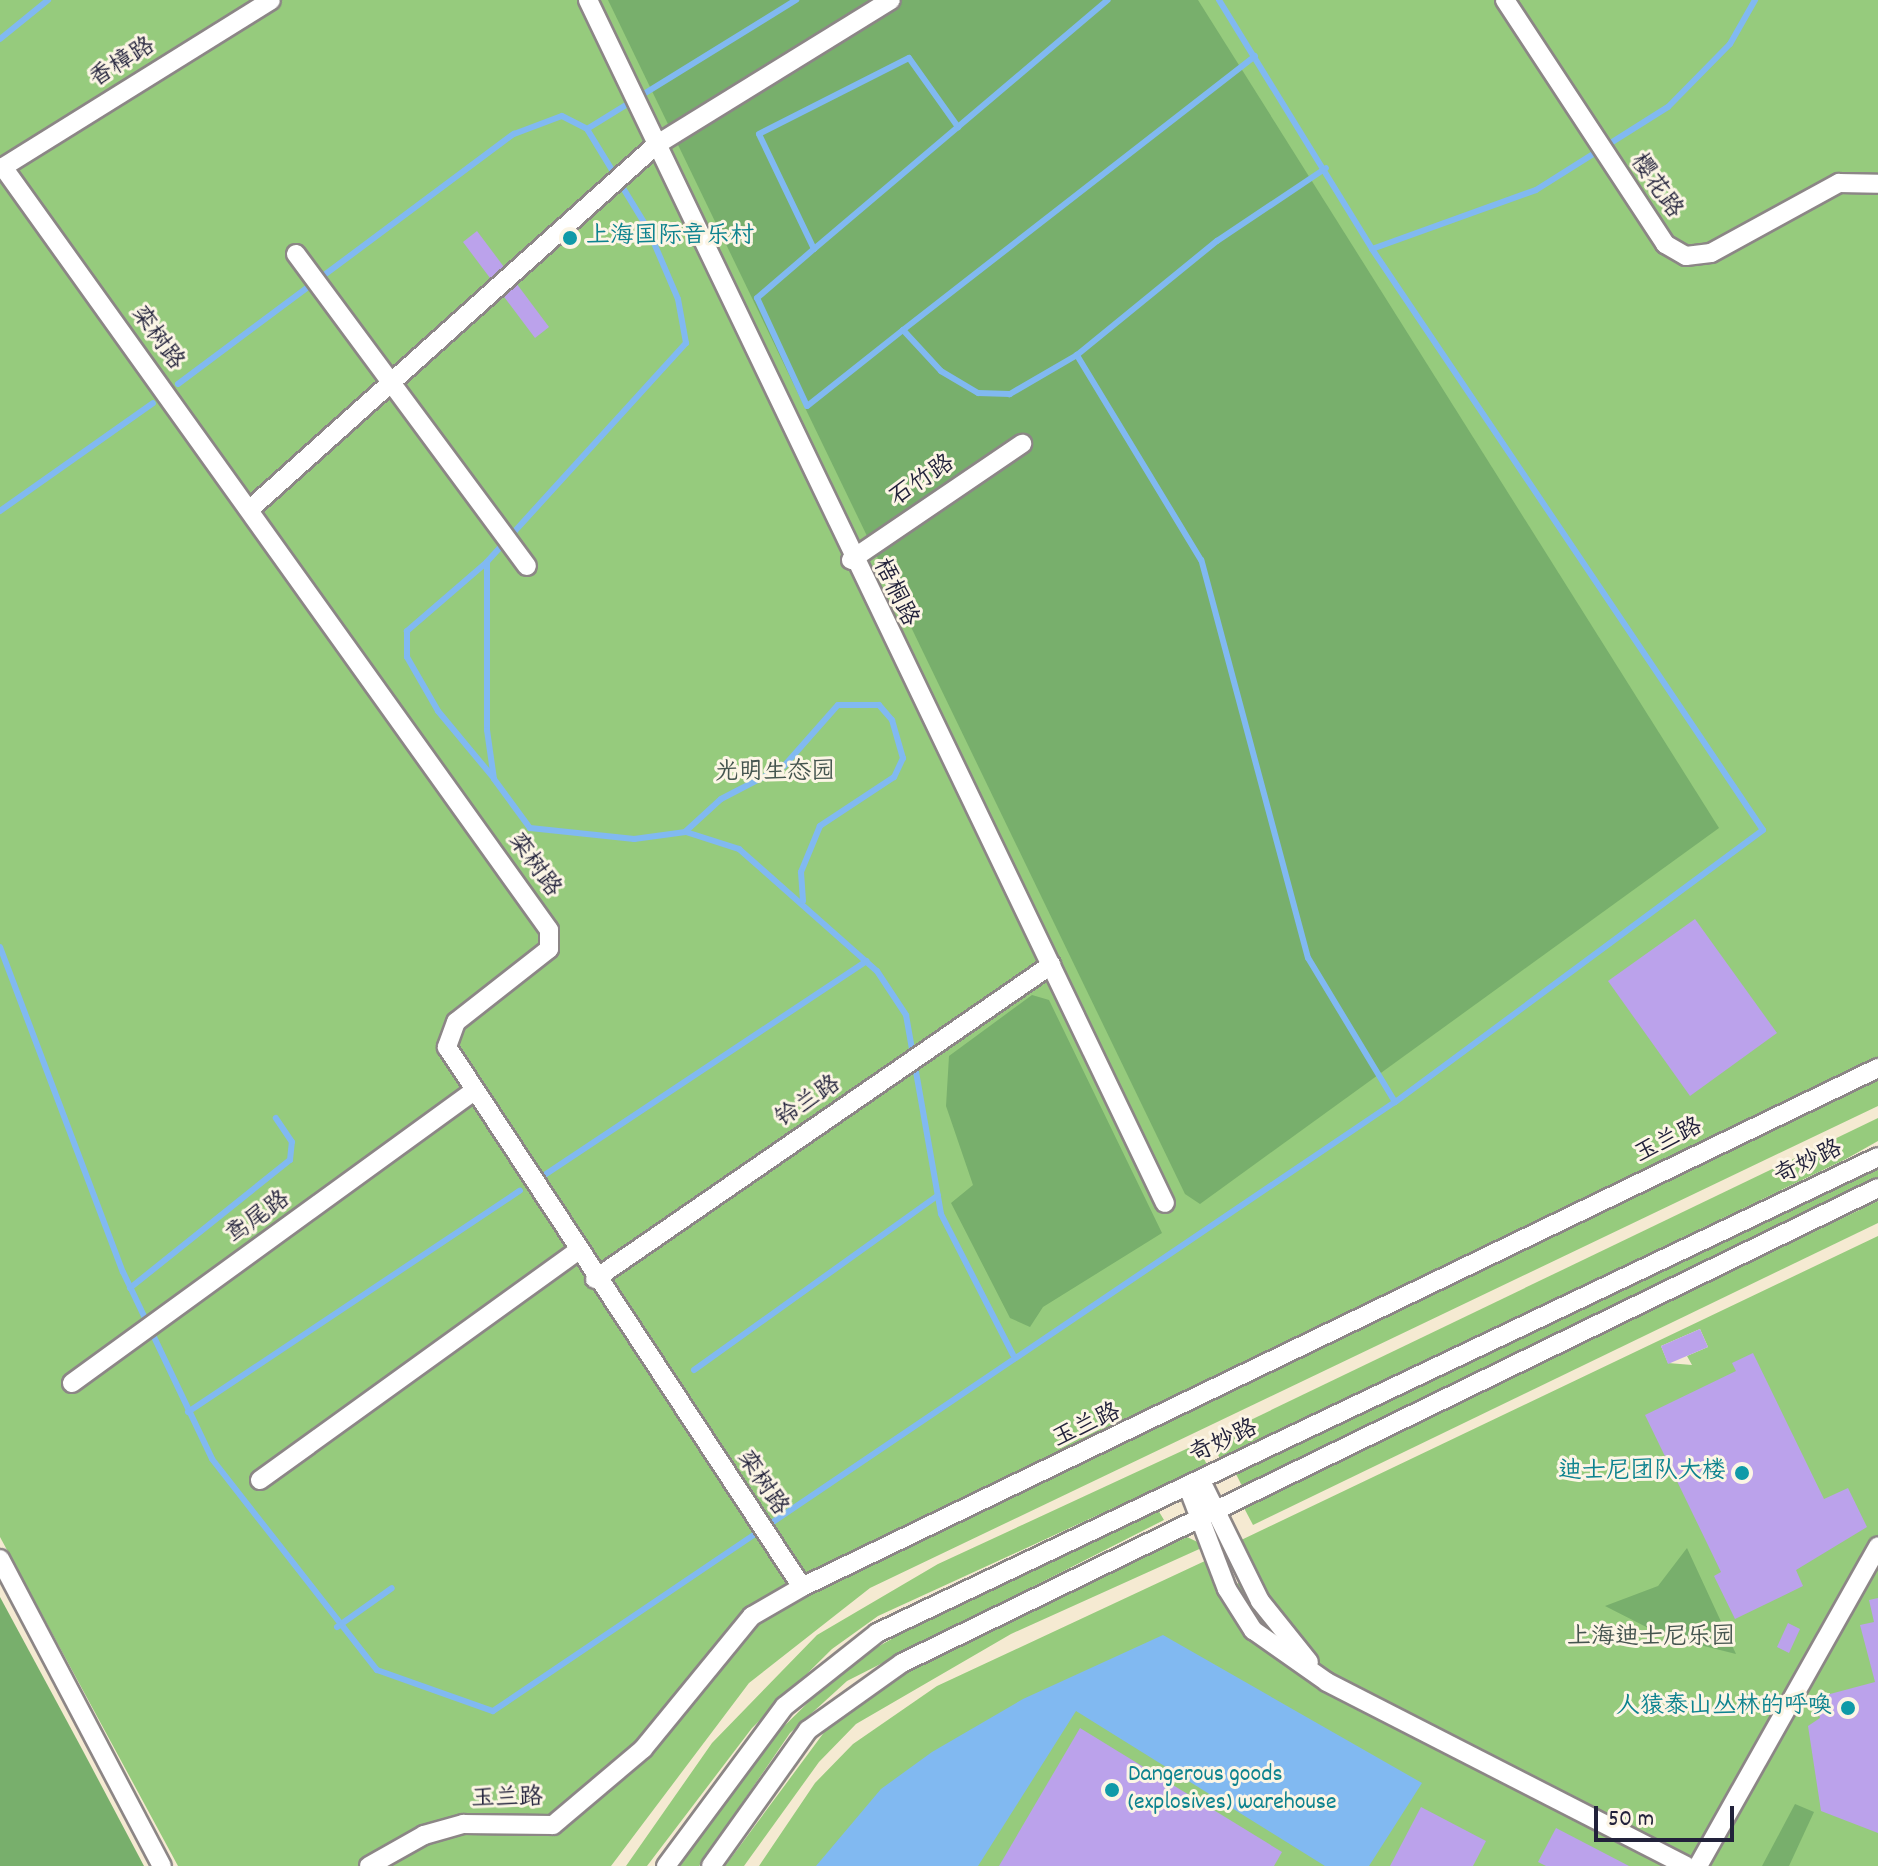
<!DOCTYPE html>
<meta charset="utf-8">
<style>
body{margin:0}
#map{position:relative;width:1878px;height:1866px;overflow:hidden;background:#f5ead2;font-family:Dekko,"LXGW WenKai TC",sans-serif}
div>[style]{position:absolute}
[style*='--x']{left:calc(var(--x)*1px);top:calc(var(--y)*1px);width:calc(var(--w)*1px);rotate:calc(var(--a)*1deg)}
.green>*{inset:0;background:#96cb7d}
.forest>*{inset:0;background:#78af6c}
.water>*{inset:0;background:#81b9f1}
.stream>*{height:6px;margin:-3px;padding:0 3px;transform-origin:3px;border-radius:3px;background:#81b9f1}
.building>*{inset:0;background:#bba2eb}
.roads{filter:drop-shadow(2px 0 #8c8686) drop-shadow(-2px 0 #8c8686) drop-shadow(0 2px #8c8686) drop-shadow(0 -2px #8c8686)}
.minor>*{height:18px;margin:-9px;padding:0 9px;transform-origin:9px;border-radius:9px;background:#fff}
.dots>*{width:22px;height:22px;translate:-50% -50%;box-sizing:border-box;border:4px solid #fcf5e5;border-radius:50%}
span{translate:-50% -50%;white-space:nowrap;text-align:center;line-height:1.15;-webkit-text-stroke:6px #fcf5e5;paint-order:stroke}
.street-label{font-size:24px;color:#22223b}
.culture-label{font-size:24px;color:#0d838f}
.left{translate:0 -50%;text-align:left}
.right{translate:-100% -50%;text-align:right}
.park-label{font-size:24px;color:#45554f}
.scale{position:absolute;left:1594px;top:1806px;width:140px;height:36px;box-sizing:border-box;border:4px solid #22223b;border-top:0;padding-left:10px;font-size:24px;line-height:28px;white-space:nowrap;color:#22223b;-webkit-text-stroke:6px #fcf5e5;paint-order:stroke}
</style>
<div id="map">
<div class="green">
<div style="clip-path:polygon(0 0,1878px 0,1878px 1106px,870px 1588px,749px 1683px,611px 1866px,178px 1866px,0 1537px)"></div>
<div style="clip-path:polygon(1878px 1118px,1878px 1141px,1846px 1159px,1220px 1459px,1211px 1439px)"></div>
<div style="clip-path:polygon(1878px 1166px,1878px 1177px,1242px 1486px,1236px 1474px)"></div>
<div style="clip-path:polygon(1878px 1201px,1878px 1223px,1253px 1525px,1243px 1506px)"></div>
<div style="clip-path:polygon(evenodd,1878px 1236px,1878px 1866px,759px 1866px,815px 1783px,853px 1744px,937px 1686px,1207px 1560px,1220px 1593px,1256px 1574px,1237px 1542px,1878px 1236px,1700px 1329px,1708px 1347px,1687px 1356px,1692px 1365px,1668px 1363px,1661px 1346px,1700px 1329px)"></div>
<div style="clip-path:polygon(1197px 1444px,1207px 1465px,878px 1616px,832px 1649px,752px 1728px,647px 1866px,626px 1866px,712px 1743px,817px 1635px,938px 1564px)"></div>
<div style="clip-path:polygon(1158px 1510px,1164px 1520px,847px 1681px,790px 1733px,699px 1866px,680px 1866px,763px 1747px,845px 1666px,931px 1616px)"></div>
<div style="clip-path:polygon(1187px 1537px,1206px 1546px,1011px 1634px,856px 1724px,819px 1762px,744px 1866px,725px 1866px,831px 1723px,891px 1676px)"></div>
</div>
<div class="forest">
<div style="clip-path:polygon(608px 0,1198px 0,1719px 828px,1200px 1204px,1185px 1194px)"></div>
<div style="clip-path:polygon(1032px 995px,1049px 1000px,1162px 1233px,1043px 1307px,1030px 1327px,1010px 1318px,951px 1203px,973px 1185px,946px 1106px,949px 1056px)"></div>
<div style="clip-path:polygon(1687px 1548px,1736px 1654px,1664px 1636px,1605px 1606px,1658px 1586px)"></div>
<div style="clip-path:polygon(0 1597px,82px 1749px,144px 1866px,0 1866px)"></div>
<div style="clip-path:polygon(1795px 1804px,1814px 1812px,1789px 1866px,1762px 1866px)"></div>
</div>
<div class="water">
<div style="clip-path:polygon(1163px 1635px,1422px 1783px,1369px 1866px,1325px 1866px,1076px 1711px,978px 1866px,816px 1866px,881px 1789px,932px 1752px,1023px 1699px)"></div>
</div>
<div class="stream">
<div style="--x:1219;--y:0;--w:292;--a:58.4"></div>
<div style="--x:1372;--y:249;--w:700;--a:56.06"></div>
<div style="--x:1763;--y:830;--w:458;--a:143.5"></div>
<div style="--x:0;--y:39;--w:62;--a:-39.1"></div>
<div style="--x:587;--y:129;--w:246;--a:-31.7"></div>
<div style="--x:814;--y:249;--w:385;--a:-40.3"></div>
<div style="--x:1372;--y:249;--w:174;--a:-19.8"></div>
<div style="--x:1536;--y:190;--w:156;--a:-32.2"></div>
<div style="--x:1668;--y:107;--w:88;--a:-45.5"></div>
<div style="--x:1730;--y:44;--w:51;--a:-60.4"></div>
<div style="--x:903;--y:330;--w:446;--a:-37.9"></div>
<div style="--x:1077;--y:355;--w:181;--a:-39.2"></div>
<div style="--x:1217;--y:241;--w:131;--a:-33.8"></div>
<div style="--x:178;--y:384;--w:419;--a:-36.7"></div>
<div style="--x:514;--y:134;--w:51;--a:-20.6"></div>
<div style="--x:562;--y:116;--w:28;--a:27"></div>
<div style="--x:587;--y:129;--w:117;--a:58.6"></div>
<div style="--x:648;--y:229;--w:76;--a:66.8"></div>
<div style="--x:678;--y:299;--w:45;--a:79.7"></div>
<div style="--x:686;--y:343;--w:296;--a:132.3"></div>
<div style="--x:487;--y:562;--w:168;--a:90"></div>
<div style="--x:487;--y:730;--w:49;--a:81.9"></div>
<div style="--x:494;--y:779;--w:61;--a:53.7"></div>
<div style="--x:530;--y:828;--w:105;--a:6"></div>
<div style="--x:634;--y:839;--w:52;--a:-7.7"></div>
<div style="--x:686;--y:832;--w:56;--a:17.8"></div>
<div style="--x:739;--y:849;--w:184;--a:41.5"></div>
<div style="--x:877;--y:971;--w:53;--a:56.6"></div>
<div style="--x:906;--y:1015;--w:202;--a:80"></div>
<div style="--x:941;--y:1214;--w:158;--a:62.9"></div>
<div style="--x:0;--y:511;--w:187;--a:-35.2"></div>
<div style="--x:487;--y:562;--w:106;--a:139.2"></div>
<div style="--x:407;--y:631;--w:26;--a:90"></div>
<div style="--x:407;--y:657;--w:62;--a:60.1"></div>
<div style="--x:438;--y:711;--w:85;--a:50.3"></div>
<div style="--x:686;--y:831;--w:47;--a:-42.4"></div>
<div style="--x:721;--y:799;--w:71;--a:-27.6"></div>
<div style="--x:784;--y:766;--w:81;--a:-48.5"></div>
<div style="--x:838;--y:705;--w:41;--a:0"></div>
<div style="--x:879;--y:705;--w:20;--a:49"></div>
<div style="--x:892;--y:720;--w:40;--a:74"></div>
<div style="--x:903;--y:758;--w:21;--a:115"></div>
<div style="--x:894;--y:777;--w:89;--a:146.5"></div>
<div style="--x:820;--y:826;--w:50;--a:112.4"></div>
<div style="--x:801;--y:872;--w:29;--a:86"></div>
<div style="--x:0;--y:947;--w:347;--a:69.3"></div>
<div style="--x:123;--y:1272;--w:207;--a:64.5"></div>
<div style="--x:212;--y:1459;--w:268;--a:52"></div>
<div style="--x:377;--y:1670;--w:123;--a:19.5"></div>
<div style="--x:493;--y:1711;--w:1088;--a:-34.03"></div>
<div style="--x:1395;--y:1102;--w:168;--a:-121.1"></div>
<div style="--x:1308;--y:958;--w:412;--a:-105"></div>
<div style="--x:1201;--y:560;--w:240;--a:-121.2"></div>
<div style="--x:1077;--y:355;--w:78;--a:149.8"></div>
<div style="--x:1010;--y:394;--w:32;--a:-178"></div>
<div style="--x:978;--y:393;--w:43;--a:-149.3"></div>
<div style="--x:941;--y:371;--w:56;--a:-132.8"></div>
<div style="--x:903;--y:330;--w:122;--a:141.6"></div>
<div style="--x:807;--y:406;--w:119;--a:-114.8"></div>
<div style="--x:757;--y:298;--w:75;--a:-40.7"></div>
<div style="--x:814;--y:249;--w:127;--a:-115.6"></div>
<div style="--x:759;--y:134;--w:168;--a:-26.9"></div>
<div style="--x:909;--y:58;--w:85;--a:54.6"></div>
<div style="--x:546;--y:1174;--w:385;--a:-33.6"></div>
<div style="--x:130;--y:1288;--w:205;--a:-38.7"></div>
<div style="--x:290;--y:1160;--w:18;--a:-84"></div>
<div style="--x:292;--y:1142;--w:29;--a:-124"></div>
<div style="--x:694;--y:1370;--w:300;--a:-35.6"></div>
<div style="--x:188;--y:1412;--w:399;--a:-33.7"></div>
<div style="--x:337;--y:1627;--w:67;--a:-35.3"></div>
</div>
<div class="building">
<div style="clip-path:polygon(477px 231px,549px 327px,535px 338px,463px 242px)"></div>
<div style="clip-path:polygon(1695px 919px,1777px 1033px,1690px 1096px,1608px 981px)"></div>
<div style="clip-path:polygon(1700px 1329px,1708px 1347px,1668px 1364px,1661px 1346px)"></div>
<div style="clip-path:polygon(1753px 1353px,1824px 1499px,1848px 1488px,1867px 1527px,1796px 1570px,1803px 1586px,1735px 1619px,1714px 1576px,1721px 1572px,1645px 1415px,1736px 1371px,1732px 1363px)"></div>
<div style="clip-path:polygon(1878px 1598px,1878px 1833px,1821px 1811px,1808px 1726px,1820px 1718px,1815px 1698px,1875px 1682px,1860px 1625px,1874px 1622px,1869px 1600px)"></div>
<div style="clip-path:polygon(1788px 1623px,1800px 1629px,1789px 1653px,1777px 1647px)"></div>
<div style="clip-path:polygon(1080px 1728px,1282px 1852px,1274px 1866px,999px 1866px)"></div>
<div style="clip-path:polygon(1421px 1807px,1486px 1841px,1473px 1866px,1390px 1866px)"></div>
<div style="clip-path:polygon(1556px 1828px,1629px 1866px,1546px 1866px,1538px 1862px)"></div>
</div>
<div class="roads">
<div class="minor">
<div style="--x:588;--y:0;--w:1334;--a:64.38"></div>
<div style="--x:1505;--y:0;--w:292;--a:56.7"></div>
<div style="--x:1665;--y:244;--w:24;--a:30"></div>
<div style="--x:1686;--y:256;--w:25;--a:-7"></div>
<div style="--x:1711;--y:253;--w:146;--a:-28.7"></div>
<div style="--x:1839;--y:183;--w:39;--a:1"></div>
<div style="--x:3;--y:167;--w:938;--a:54.41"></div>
<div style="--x:549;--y:930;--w:19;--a:90"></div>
<div style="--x:549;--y:949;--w:118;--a:141.9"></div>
<div style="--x:456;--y:1022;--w:27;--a:110"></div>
<div style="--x:447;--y:1047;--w:646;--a:56.68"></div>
<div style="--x:0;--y:169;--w:319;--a:-31.9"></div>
<div style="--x:296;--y:254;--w:388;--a:53.5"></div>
<div style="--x:249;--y:510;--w:547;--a:-41.89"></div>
<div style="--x:656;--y:145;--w:276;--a:-31.7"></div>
<div style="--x:851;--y:560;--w:207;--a:-34.2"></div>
<div style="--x:595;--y:1279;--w:554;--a:-34.55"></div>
<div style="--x:72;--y:1383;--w:497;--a:-36"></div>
<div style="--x:260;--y:1480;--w:391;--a:-35.8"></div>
<div style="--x:1201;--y:1481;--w:134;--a:63.8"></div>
<div style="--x:1260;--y:1601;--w:78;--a:51.2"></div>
<div style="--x:1188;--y:1487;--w:109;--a:69.1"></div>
<div style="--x:1227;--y:1589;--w:49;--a:57.6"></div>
<div style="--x:1253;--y:1630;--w:90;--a:35.1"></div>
<div style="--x:1327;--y:1682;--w:403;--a:27.1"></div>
<div style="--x:0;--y:1559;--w:347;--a:62.2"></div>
<div style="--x:369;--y:1866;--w:63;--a:-29.4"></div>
<div style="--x:424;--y:1835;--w:41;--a:-15.8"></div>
<div style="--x:463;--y:1824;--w:90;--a:0.6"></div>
<div style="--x:553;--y:1825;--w:118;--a:-40.2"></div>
<div style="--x:643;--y:1749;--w:172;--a:-50.7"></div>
<div style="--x:752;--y:1616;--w:58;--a:-30.1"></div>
<div style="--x:802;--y:1587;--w:1195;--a:-25.75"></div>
<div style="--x:666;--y:1866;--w:199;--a:-53.4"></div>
<div style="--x:785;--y:1706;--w:117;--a:-38.4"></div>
<div style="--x:877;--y:1633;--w:1108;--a:-25.43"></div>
<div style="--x:711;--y:1866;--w:167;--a:-54.5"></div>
<div style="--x:808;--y:1730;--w:115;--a:-35.5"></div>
<div style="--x:902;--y:1663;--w:1085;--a:-25.95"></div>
<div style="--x:1698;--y:1866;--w:367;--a:-60.6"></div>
</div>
</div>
<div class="dots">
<div style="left:570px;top:238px;background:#0f9aa8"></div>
<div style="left:1742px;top:1473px;background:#0f9aa8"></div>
<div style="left:1848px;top:1708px;background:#0f9aa8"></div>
<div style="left:1112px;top:1790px;background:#0f9aa8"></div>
</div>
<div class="street-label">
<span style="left:123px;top:64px;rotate:-32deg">香樟路</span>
<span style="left:1655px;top:187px;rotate:55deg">樱花路</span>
<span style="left:156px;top:339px;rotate:54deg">栾树路</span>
<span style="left:923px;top:482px;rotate:-34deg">石竹路</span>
<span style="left:894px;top:593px;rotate:64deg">梧桐路</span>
<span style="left:533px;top:866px;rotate:54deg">栾树路</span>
<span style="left:809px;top:1103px;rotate:-34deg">铃兰路</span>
<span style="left:1669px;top:1142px;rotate:-26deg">玉兰路</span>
<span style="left:1809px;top:1164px;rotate:-26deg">奇妙路</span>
<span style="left:259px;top:1219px;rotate:-36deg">鸢尾路</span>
<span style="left:1087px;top:1427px;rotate:-25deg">玉兰路</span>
<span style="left:1224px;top:1443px;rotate:-25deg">奇妙路</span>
<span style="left:761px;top:1484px;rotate:56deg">栾树路</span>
<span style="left:507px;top:1800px;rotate:-1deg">玉兰路</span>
</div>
<div class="culture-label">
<span class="left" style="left:586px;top:238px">上海国际音乐村</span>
<span class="right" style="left:1726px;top:1473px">迪士尼团队大楼</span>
<span class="right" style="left:1832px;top:1708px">人猿泰山丛林的呼唤</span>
<span class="left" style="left:1128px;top:1790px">Dangerous goods<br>(explosives) warehouse</span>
</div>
<div class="park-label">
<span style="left:775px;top:774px">光明生态园</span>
<span style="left:1651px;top:1639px">上海迪士尼乐园</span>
</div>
<div class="scale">50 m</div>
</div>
